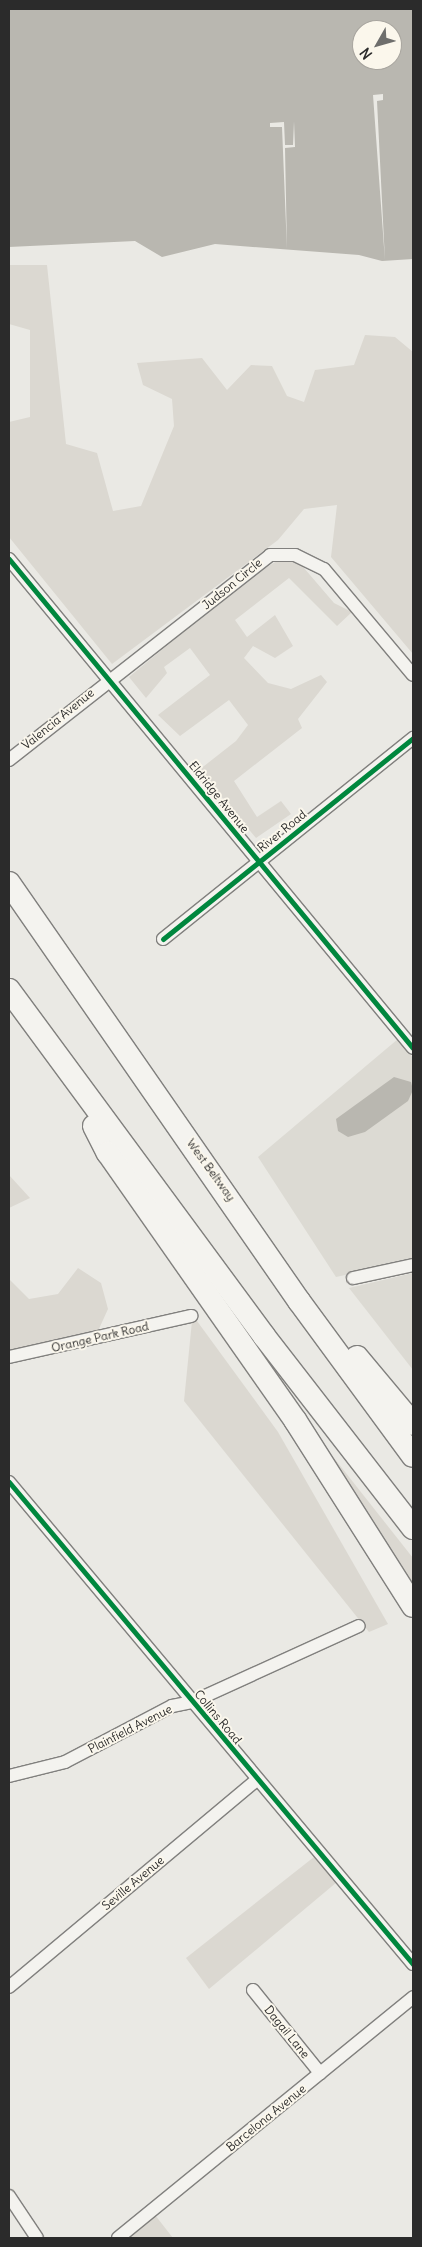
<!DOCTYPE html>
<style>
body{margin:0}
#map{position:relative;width:422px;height:2247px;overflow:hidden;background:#eae9e4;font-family:Delius,sans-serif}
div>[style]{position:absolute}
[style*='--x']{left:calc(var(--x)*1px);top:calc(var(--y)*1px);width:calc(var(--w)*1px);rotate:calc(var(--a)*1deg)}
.built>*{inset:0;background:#dcdad3}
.green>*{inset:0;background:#dbd8d1}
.water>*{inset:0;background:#b9b7b0}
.pier>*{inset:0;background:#eae9e4}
.roads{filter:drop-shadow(1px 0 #81807e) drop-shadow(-1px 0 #81807e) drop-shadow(0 1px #81807e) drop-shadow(0 -1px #81807e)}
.minor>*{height:12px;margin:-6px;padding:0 6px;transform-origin:6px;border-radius:6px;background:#f4f3ef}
.motorway>*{height:22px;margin:-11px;padding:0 11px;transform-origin:11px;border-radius:11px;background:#f4f3ef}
.cycleway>*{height:5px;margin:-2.5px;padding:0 2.5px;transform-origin:2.5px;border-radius:2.5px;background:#00873e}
span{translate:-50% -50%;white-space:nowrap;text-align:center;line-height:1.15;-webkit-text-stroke:4px #fbf7ec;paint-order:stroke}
.street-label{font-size:12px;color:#2b2b2b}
.frame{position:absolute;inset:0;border:10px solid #2b2b2b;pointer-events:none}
.north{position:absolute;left:352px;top:20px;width:50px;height:50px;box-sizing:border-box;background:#fbf7ec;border:1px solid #a8a59f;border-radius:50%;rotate:232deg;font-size:14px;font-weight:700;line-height:20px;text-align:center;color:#2b2b2b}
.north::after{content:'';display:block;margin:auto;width:18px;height:22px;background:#6e6e6c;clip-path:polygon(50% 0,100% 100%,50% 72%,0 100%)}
</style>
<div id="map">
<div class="built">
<div style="clip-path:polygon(398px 1039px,413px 1058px,413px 1260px,336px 1277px,258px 1157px)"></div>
<div style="clip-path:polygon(413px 1273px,413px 1370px,349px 1288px)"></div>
</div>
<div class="green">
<div style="clip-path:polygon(9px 265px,47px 265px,66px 444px,97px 453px,113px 511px,141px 506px,174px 426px,172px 399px,143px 385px,137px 363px,202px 358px,227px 390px,251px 365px,272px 366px,287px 396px,304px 402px,315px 370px,354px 365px,365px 335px,395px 337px,413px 352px,413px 654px,331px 557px,337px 505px,304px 509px,278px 540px,112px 664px,9px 537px,9px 422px,30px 417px,30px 330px,9px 324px)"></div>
<div style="clip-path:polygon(277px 561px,298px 561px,334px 603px,352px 612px,337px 626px,289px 578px,235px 620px,247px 637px,275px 615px,293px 646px,275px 658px,253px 646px,244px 658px,268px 683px,291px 689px,321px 675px,327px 682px,298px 719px,302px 728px,234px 781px,257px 817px,281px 801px,291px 814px,256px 838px,199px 770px,236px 741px,248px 725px,229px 700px,180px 736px,158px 715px,210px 675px,190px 648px,164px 667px,167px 673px,146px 698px,129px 677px,247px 579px)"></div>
<div style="clip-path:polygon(9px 1175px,30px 1198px,9px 1208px)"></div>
<div style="clip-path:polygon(78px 1268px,101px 1283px,108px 1309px,98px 1331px,9px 1351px,9px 1279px,29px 1299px,58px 1294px)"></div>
<div style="clip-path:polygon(192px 1321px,197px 1321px,278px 1432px,388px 1624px,369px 1632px,184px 1401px)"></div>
<div style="clip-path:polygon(323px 1444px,413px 1558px,413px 1592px)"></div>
<div style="clip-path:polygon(314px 1857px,337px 1882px,209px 1989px,186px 1958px)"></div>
<div style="clip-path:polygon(155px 2215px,173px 2238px,128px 2238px)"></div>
</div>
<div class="water">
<div style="clip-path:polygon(evenodd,9px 9px,413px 9px,413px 259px,382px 261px,359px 255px,215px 244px,162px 257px,135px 241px,9px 247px,9px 9px,362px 30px,392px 30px,392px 60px,362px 60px,362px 30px)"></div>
<div style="clip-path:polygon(394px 1077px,411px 1082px,413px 1090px,408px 1101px,365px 1132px,348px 1137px,338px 1131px,336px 1119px)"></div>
</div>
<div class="pier">
<div style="clip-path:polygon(383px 94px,383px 100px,377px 101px,385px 261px,373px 95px)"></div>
<div style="clip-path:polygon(294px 121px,295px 147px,285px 148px,287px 250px,282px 127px,270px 127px,270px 123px,284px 122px,285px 145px,293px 145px)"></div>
</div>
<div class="roads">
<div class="minor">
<div style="--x:9;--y:559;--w:634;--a:50.44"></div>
<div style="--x:9;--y:760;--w:332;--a:-38.1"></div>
<div style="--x:270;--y:555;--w:25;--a:0"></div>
<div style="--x:295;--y:555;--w:32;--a:26"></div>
<div style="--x:324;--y:569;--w:138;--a:50"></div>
<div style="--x:163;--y:939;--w:321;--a:-38.8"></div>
<div style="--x:353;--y:1278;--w:61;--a:-12.2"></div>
<div style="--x:9;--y:1357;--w:187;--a:-12.7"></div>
<div style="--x:9;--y:1482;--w:629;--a:50.03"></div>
<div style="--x:9;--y:1776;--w:58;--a:-14"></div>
<div style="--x:65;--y:1762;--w:121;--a:-27.6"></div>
<div style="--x:172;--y:1706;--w:20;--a:-11"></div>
<div style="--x:192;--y:1702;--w:183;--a:-24.5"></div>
<div style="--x:9;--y:1987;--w:323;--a:-39.9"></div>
<div style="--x:253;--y:1990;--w:107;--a:51.1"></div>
<div style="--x:9;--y:2196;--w:50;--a:56.3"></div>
<div style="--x:118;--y:2238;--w:381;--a:-39.2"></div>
</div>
<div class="motorway">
<div style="--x:9;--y:883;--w:509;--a:55.25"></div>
<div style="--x:299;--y:1301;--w:192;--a:53.7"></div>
<div style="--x:9;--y:990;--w:430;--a:53.6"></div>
<div style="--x:264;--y:1336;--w:243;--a:52.2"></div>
<div style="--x:94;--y:1126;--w:30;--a:63"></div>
<div style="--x:108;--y:1153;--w:326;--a:55"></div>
<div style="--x:295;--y:1420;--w:220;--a:57.6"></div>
<div style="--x:357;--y:1357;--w:87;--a:50.1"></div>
</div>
</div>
<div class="cycleway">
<div style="--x:9;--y:559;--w:634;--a:50.44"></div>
<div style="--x:163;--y:939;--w:321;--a:-38.8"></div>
<div style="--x:9;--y:1482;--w:629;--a:50.03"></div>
</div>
<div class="street-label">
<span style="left:232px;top:584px;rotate:-39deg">Judson Circle</span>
<span style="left:58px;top:719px;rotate:-39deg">Valencia Avenue</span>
<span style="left:219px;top:797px;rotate:51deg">Eldridge Avenue</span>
<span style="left:282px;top:831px;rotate:-39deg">River Road</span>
<span style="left:211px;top:1170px;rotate:54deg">West Beltway</span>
<span style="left:100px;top:1337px;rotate:-13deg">Orange Park Road</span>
<span style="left:218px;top:1717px;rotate:50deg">Collins Road</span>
<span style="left:130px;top:1729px;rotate:-27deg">Plainfield Avenue</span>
<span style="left:133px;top:1883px;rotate:-40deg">Seville Avenue</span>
<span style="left:287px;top:2032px;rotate:51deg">Dagail Lane</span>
<span style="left:266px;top:2118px;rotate:-39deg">Barcelona Avenue</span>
</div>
<div class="frame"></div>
<div class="north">N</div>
</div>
